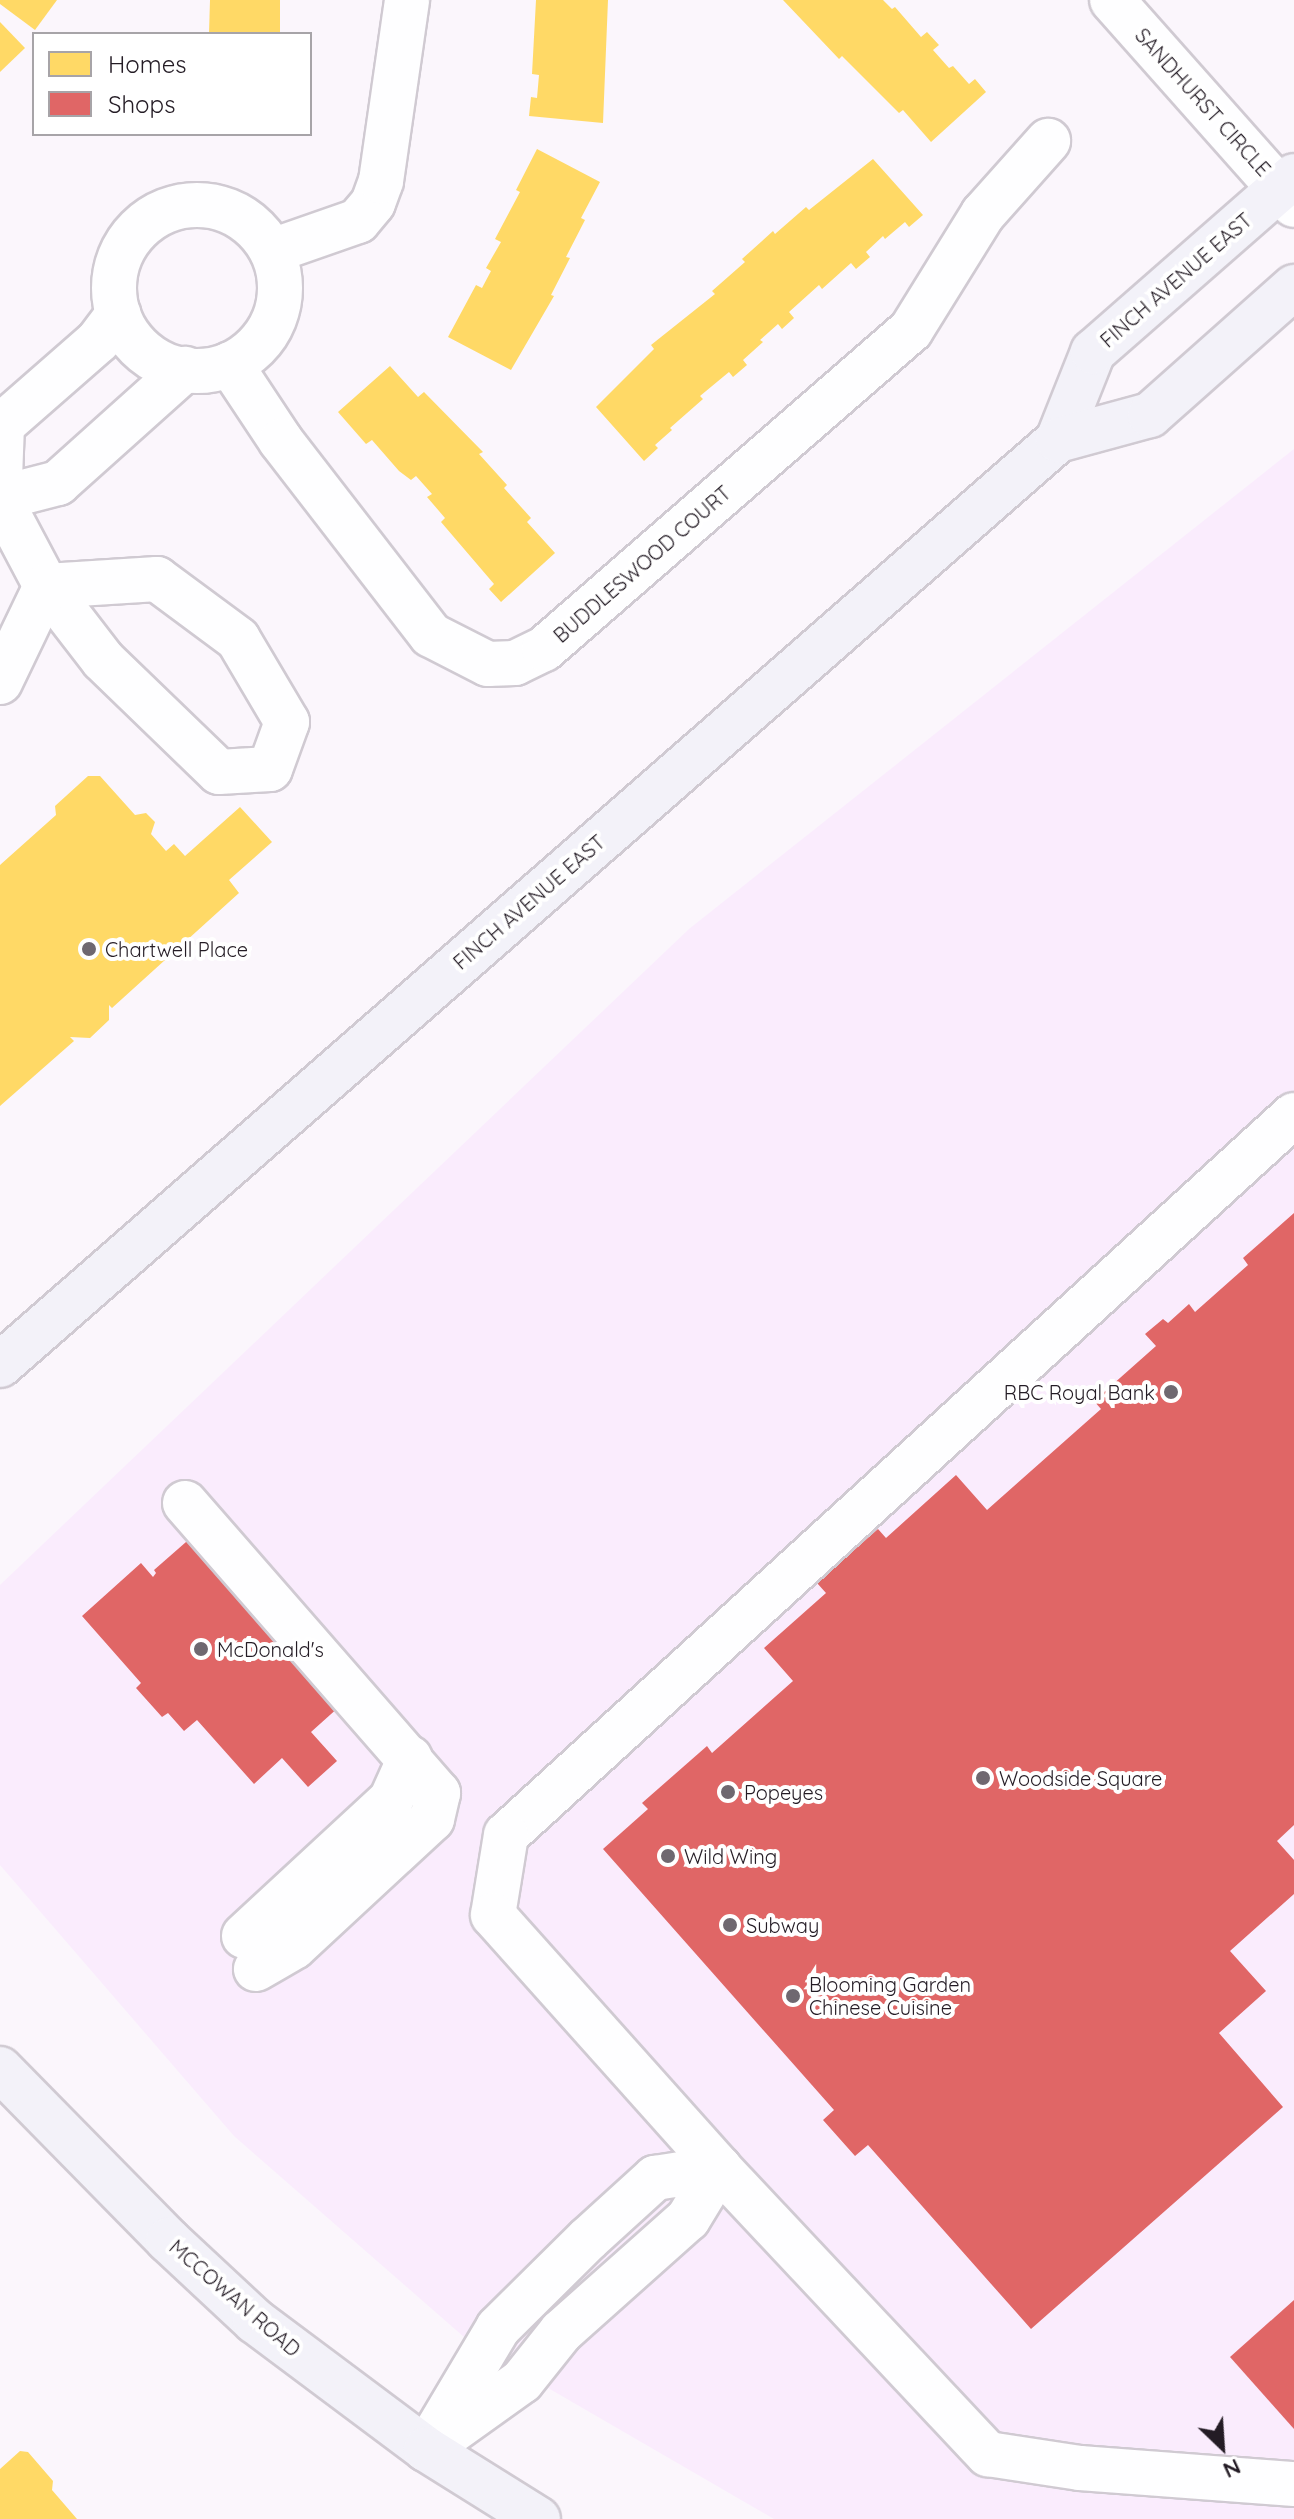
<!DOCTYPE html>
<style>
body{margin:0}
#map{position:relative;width:1294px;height:2519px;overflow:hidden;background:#fbf6fc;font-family:Quicksand,sans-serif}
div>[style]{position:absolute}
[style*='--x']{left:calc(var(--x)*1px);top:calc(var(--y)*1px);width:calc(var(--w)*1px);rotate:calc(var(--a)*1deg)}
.built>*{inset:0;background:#faecfd}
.homes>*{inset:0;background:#ffd966}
.shops>*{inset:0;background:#e06666}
.roads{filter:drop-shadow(2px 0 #d0cad2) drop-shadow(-2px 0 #d0cad2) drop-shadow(0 2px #d0cad2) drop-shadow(0 -2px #d0cad2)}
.minor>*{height:44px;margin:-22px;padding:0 22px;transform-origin:22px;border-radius:22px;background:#fefeff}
.minor>.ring{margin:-22px;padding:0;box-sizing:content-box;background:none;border:44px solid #fefeff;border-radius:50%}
.major>*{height:44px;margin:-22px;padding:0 22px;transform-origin:22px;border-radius:22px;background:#f3f2f9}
.dots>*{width:22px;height:22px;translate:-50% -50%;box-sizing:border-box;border:4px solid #fff;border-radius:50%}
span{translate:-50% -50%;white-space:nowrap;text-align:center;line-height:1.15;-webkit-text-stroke:8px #fff;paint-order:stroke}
.street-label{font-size:20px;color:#241c25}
.poi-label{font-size:20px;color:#241c25}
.left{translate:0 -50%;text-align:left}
.right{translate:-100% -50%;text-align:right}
.legend{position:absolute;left:32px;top:32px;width:280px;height:104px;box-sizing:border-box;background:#fff;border:2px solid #a7a4a8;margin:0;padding:10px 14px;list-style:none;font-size:24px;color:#241c25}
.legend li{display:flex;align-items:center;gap:16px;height:40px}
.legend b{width:40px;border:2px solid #a7a4a8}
.north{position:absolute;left:1182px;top:2407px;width:80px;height:80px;-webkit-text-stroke:6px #fff;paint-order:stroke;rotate:155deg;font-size:22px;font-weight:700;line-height:32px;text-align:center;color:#241c25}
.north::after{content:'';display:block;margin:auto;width:28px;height:36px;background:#241c25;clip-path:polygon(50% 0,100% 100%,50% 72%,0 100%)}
</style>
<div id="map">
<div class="built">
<div style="clip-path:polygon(1294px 449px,1294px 2519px,774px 2519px,472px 2344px,234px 2136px,0 1865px,0 1585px,689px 929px)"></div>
</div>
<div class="homes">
<div style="clip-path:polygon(0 0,57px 0,35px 30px,0 4px)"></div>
<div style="clip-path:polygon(210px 0,280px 0,280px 34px,209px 34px)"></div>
<div style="clip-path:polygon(536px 0,608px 0,603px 123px,529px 116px,531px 97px,537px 98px,539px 75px,532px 74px)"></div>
<div style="clip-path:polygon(783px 0,883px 0,892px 9px,895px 7px,921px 37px,927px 32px,939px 45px,933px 50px,949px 68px,953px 66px,969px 84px,975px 79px,986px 92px,931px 142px,903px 110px,899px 113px,842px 56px,839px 59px)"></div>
<div style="clip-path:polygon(0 22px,25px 48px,0 72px)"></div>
<div style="clip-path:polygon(537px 149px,600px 182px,581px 218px,585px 220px,566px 257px,570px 258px,551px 295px,554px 296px,511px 370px,448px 337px,476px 285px,482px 288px,491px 271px,486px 268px,501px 242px,495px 239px,520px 192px,516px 190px)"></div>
<div style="clip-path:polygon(873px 159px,923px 215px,909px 227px,905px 222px,885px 239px,883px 236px,866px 252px,870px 257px,856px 269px,851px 263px,822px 289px,819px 285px,789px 312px,794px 318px,782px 329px,778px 324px,760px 340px,763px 342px,743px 360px,747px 365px,733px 377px,729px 372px,700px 396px,703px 399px,670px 428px,672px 430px,655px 445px,658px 448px,644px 461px,596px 407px,654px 349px,651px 345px,715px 294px,712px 291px,745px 262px,742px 259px,773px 231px,775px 234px,806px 207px,809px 210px)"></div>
<div style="clip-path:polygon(390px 366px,418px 397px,424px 392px,483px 452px,479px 454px,507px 485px,504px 488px,531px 518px,527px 522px,555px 553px,501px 602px,489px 589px,494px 584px,441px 522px,445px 518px,427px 497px,432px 494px,416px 476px,411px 480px,399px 471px,372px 440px,366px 444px,338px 412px)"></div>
<div style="clip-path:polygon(88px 776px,100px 776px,135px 815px,146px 813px,155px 822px,151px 834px,166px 851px,174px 844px,185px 856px,240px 807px,272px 842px,229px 880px,239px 893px,112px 1008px,109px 1005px,109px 1020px,90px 1038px,70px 1037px,74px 1041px,0 1106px,0 865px,56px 815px,55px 806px)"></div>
<div style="clip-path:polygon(20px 2451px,28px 2452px,53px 2481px,52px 2490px,77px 2519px,0 2519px,0 2469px)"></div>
</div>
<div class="shops">
<div style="clip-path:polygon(1294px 1213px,1294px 1825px,1277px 1841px,1294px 1860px,1294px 1894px,1230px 1951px,1266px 1991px,1219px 2033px,1283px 2107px,1031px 2329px,868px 2145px,855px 2156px,823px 2120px,834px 2110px,603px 1849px,648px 1809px,642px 1803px,707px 1746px,712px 1753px,793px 1681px,764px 1648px,826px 1593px,817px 1583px,878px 1529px,886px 1538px,956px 1475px,987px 1510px,1101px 1409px,1094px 1401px,1156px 1346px,1145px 1334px,1163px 1319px,1168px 1323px,1189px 1304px,1195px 1312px,1248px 1265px,1243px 1258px)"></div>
<div style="clip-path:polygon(194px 1535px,340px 1706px,311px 1732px,337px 1761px,308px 1787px,282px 1758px,254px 1784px,197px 1720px,184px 1731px,168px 1713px,162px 1717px,136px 1688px,141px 1683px,82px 1616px,141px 1563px,153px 1577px,156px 1573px,154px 1570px)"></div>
<div style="clip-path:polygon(1294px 2300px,1294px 2429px,1230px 2357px)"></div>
</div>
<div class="roads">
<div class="minor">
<div style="--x:1112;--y:0;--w:274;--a:48.4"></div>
<div class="ring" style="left:114px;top:205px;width:122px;height:122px"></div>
<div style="--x:272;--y:251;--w:91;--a:-19.2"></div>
<div style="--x:358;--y:221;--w:23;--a:-50"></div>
<div style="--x:373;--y:203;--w:23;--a:-70"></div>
<div style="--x:381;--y:181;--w:183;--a:-81.8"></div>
<div style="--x:230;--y:364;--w:92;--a:56.5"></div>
<div style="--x:281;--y:441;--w:245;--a:52.3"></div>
<div style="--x:431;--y:635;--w:64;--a:27"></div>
<div style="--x:488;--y:664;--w:27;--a:-2"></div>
<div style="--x:515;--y:663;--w:32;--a:-26"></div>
<div style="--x:544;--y:649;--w:486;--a:-41"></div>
<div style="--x:911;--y:330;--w:137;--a:-58.2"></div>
<div style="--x:983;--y:214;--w:98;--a:-48.3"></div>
<div style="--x:0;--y:479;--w:54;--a:-87.9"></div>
<div style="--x:2;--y:425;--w:128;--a:-41.2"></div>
<div style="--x:98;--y:341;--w:34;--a:-53"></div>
<div style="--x:0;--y:498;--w:60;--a:-14.5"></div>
<div style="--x:58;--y:483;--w:171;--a:-41.9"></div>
<div style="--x:0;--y:499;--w:98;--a:62.1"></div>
<div style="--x:46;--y:586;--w:93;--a:52.4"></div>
<div style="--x:103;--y:660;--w:161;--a:44"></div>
<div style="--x:219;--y:772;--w:51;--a:-3.4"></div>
<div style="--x:270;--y:769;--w:50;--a:-70.1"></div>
<div style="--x:287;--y:722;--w:96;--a:-120.6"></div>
<div style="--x:238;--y:639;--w:101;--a:-143.5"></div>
<div style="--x:157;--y:579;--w:111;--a:176.4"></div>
<div style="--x:0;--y:682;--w:106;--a:-64.4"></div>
<div style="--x:1294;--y:1115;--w:1067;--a:137.58"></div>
<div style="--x:506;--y:1835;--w:81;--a:99.2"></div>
<div style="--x:493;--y:1915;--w:339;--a:48.2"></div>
<div style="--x:719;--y:2168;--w:393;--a:46.8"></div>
<div style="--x:988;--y:2454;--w:93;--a:8.7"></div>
<div style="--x:1080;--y:2468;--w:215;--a:4.3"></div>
<div style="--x:185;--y:1503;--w:385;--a:48.9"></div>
<div style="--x:438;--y:1793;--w:27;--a:103"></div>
<div style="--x:432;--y:1819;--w:188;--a:137.2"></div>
<div style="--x:294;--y:1947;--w:44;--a:149.9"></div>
<div style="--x:244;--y:1936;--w:200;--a:-42.8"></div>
<div style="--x:391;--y:1800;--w:46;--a:-65.7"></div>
<div style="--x:438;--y:2441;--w:103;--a:-35.5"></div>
<div style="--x:522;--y:2381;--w:63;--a:-51.5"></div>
<div style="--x:561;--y:2332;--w:170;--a:-41.7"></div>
<div style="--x:688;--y:2219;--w:60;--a:-58.7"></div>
<div style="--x:426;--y:2449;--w:141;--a:-59.2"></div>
<div style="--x:498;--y:2328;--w:127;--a:-44.7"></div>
<div style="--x:588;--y:2239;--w:91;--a:-42.3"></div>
<div style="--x:655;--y:2178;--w:65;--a:-8.9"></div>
</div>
<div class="major">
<div style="--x:1058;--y:440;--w:95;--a:-68.3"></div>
<div style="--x:1093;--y:352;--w:267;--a:-41.2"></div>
<div style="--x:0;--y:1365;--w:1405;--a:-41.16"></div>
<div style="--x:1058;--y:440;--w:95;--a:-15.2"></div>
<div style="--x:1150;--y:415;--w:193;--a:-41.6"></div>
<div style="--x:0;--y:2069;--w:240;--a:45.5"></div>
<div style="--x:168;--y:2240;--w:119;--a:43"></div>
<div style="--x:255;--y:2321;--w:214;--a:36.8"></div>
<div style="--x:426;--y:2449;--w:132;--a:32"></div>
</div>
</div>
<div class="dots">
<div style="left:89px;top:949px;background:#6f6870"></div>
<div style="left:1171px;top:1392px;background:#6f6870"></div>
<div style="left:201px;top:1649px;background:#6f6870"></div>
<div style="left:983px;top:1778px;background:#6f6870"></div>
<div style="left:728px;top:1792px;background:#6f6870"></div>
<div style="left:668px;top:1856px;background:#6f6870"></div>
<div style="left:730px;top:1925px;background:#6f6870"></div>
<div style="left:793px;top:1996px;background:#6f6870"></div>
</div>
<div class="street-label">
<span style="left:1203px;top:102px;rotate:48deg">SANDHURST CIRCLE</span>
<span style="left:1176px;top:280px;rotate:-41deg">FINCH AVENUE EAST</span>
<span style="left:642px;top:564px;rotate:-41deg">BUDDLESWOOD COURT</span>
<span style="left:529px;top:902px;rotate:-41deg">FINCH AVENUE EAST</span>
<span style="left:235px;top:2298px;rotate:41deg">MCCOWAN ROAD</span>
</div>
<div class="poi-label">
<span class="left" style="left:105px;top:949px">Chartwell Place</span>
<span class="right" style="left:1155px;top:1392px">RBC Royal Bank</span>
<span class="left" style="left:217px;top:1649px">McDonald's</span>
<span class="left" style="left:999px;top:1778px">Woodside Square</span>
<span class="left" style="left:744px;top:1792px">Popeyes</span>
<span class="left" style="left:684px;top:1856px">Wild Wing</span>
<span class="left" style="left:746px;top:1925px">Subway</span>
<span class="left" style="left:809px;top:1996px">Blooming Garden<br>Chinese Cuisine</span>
</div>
<ul class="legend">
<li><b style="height:22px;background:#ffd966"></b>Homes</li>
<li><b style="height:22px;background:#e06666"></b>Shops</li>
</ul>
<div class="north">N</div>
</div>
